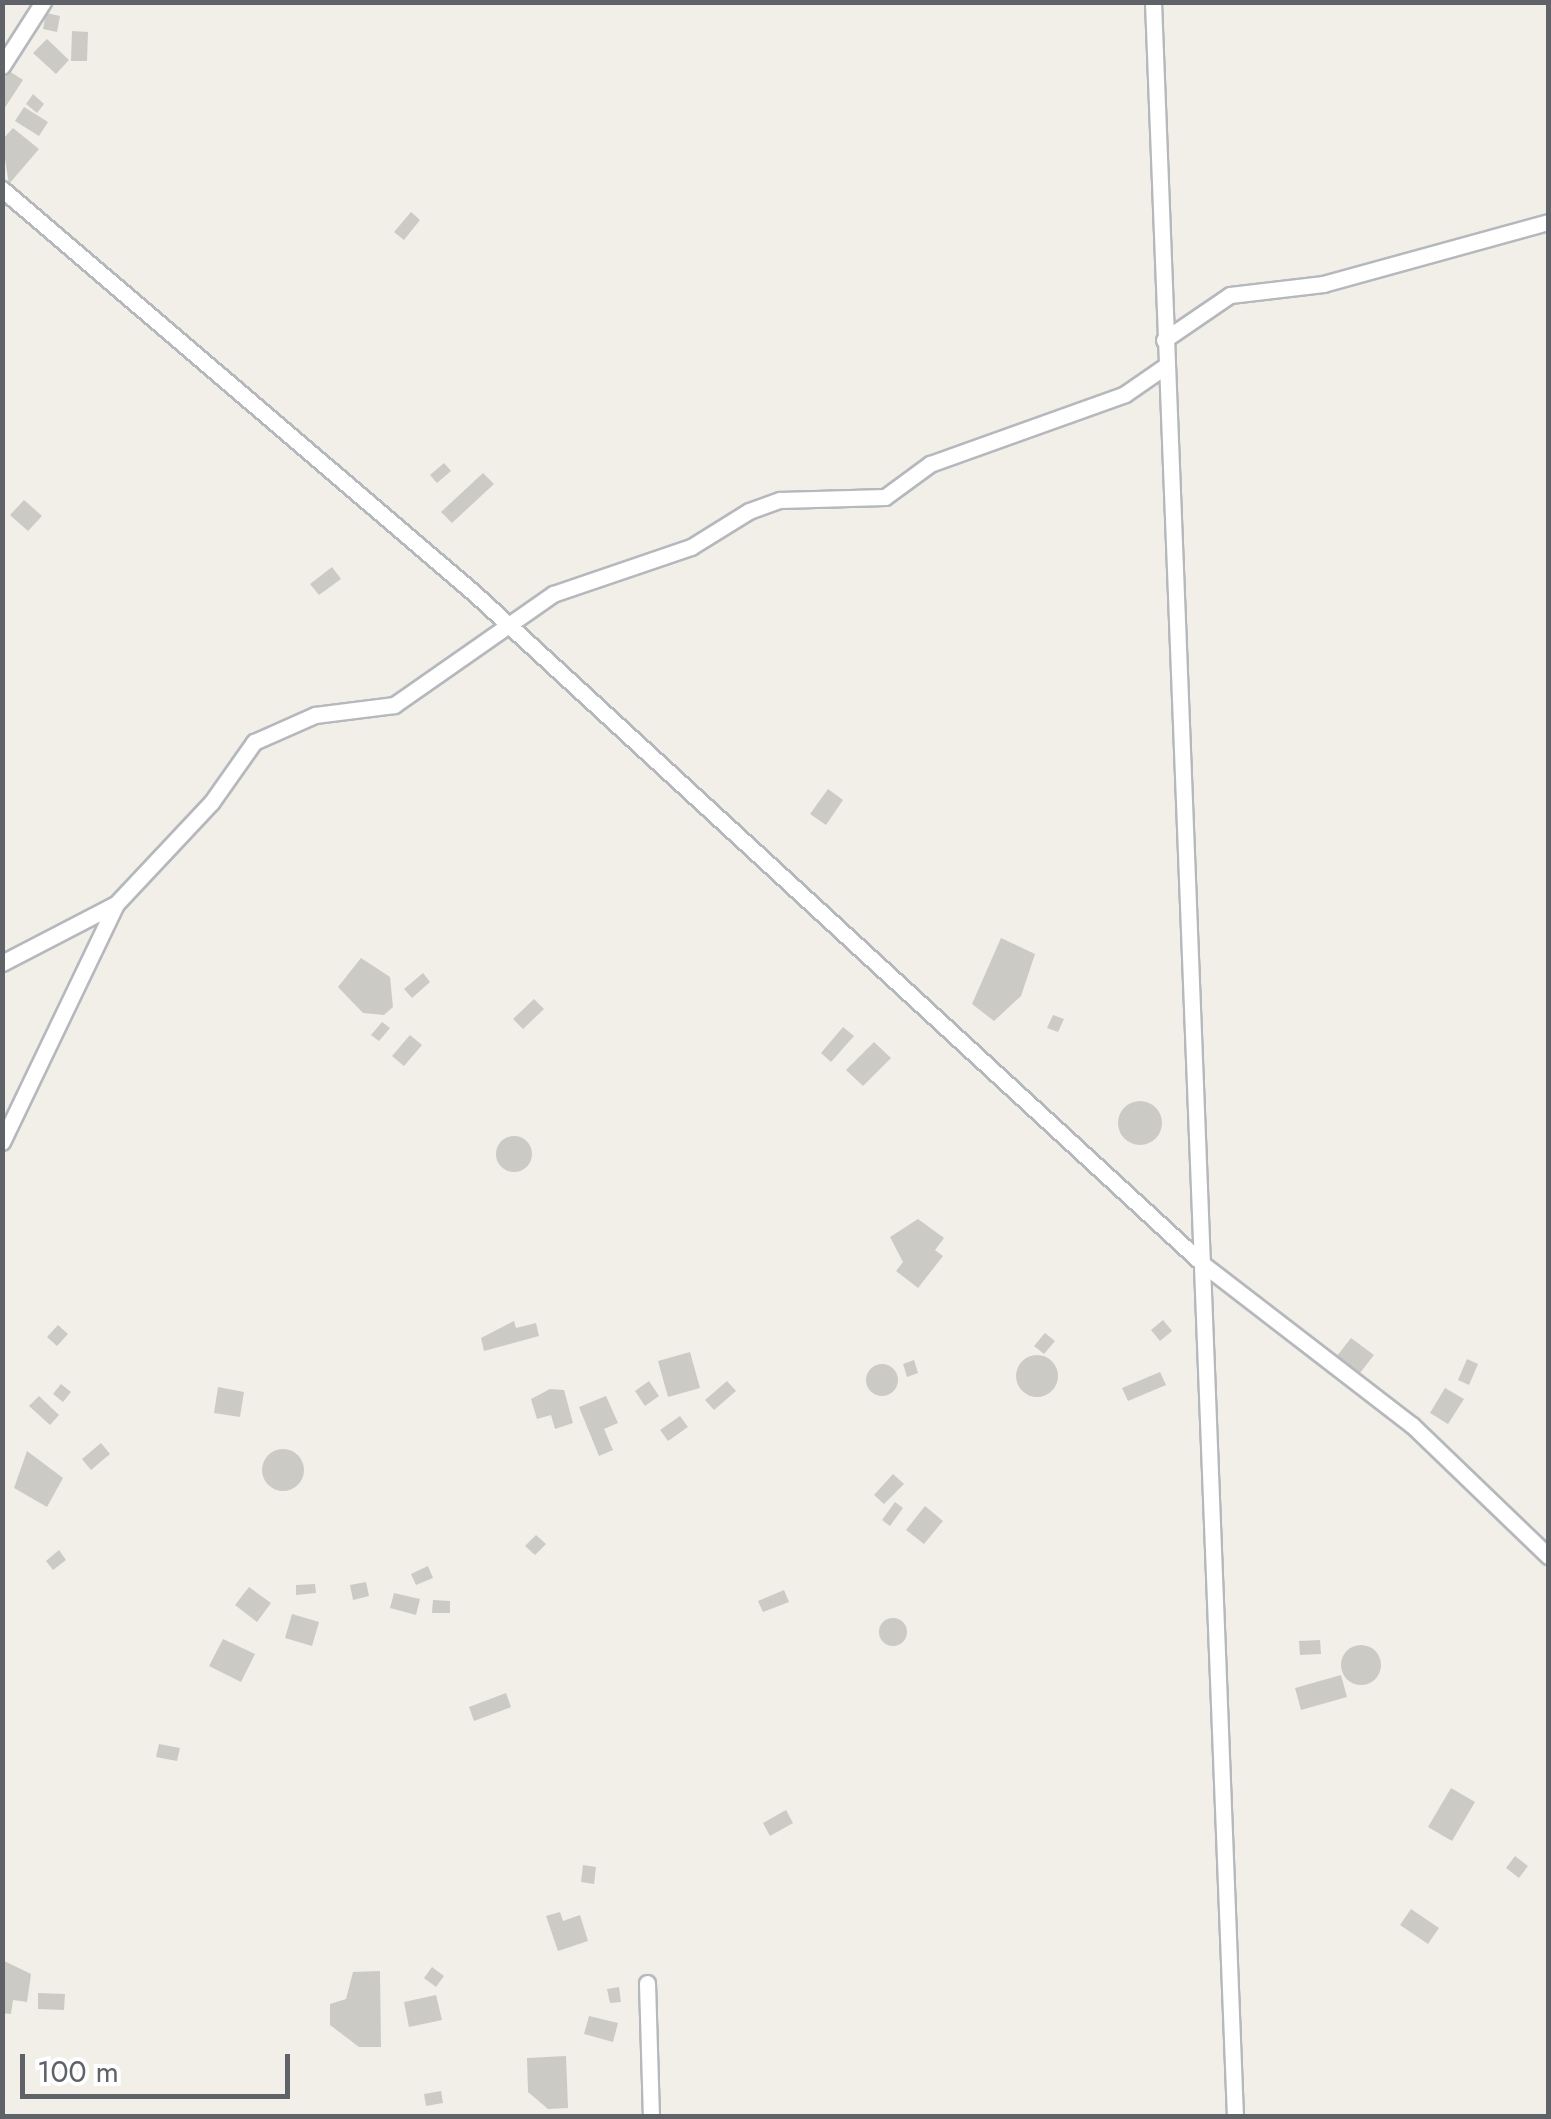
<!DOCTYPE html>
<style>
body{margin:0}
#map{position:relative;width:1551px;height:2119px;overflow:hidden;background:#f1efe8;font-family:Jost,sans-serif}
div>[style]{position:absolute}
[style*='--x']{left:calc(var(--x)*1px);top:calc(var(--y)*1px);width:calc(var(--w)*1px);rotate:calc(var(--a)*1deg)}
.building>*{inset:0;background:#cccac5}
.round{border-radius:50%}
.roads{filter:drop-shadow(2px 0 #b5b8bc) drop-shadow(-2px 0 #b5b8bc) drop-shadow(0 2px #b5b8bc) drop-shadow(0 -2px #b5b8bc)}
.street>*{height:15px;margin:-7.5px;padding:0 7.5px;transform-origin:7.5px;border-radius:7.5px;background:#fff}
span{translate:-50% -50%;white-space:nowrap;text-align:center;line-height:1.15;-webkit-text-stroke:8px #fff;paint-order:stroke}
.frame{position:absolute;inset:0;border:5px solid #5f6368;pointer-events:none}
.scale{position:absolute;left:20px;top:2054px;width:270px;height:45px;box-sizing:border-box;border:5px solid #5f6368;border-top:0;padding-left:12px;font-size:30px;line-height:35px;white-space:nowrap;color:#5f6368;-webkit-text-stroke:8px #fff;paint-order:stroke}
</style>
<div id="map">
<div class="building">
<div style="clip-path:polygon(46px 13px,60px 16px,57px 32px,43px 29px)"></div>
<div style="clip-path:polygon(72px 31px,88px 32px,87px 61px,71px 61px)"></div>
<div style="clip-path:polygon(47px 39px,69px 60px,56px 74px,33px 53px)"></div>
<div style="clip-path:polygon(9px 71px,23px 80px,2px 112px,2px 82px)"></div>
<div style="clip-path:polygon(33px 94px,44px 104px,37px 113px,26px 104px)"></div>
<div style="clip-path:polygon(24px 107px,48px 122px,39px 136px,15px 121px)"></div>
<div style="clip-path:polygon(13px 128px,39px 149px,9px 184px,2px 140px)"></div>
<div style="clip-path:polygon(411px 212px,420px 220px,404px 240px,394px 232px)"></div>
<div style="clip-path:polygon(444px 463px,451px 471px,437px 483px,430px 475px)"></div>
<div style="clip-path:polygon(483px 473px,494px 484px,452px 523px,441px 512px)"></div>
<div style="clip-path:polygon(24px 500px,42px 516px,28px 531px,10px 515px)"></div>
<div style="clip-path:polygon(332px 567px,341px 579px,319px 595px,310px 584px)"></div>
<div style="clip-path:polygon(828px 789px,843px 800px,826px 825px,810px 814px)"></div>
<div style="clip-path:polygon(1001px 938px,1035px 954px,1021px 996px,994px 1021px,972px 1004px)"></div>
<div style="clip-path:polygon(361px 958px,390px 977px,393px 1007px,384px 1015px,363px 1013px,338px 987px)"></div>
<div style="clip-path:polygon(423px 973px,430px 982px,412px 998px,404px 989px)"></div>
<div style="clip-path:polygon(534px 999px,544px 1009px,523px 1029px,513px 1019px)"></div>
<div style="clip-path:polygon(1053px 1015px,1064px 1019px,1058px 1032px,1047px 1028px)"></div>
<div style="clip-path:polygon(382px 1022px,390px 1028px,379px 1041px,371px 1035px)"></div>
<div style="clip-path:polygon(843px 1027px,854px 1036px,831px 1062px,821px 1053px)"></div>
<div style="clip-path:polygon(410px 1035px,422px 1045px,404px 1066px,392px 1056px)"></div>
<div style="clip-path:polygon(874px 1042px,891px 1058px,863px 1086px,846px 1070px)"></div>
<div class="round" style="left:1118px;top:1101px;width:44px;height:44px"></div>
<div class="round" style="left:496px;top:1136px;width:36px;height:36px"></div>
<div style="clip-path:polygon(918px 1219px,944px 1238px,935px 1250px,943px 1256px,918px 1288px,896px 1271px,903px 1262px,890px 1237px)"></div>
<div style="clip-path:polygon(1163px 1320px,1172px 1331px,1160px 1341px,1151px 1330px)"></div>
<div style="clip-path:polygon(514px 1321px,516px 1328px,536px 1323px,539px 1336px,484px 1351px,481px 1338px)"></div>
<div style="clip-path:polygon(58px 1325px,68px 1334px,57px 1346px,47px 1337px)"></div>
<div style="clip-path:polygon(1045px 1333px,1055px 1341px,1044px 1354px,1034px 1346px)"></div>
<div style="clip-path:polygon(1351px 1338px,1374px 1355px,1360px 1373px,1337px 1356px)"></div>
<div style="clip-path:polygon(690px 1352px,700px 1388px,668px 1397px,658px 1361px)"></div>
<div class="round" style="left:1016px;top:1355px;width:42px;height:42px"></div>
<div style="clip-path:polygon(1467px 1359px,1478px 1364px,1469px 1385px,1458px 1380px)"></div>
<div style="clip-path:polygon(914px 1360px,918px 1373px,907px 1377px,903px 1364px)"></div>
<div class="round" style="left:866px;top:1364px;width:32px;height:32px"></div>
<div style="clip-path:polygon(1160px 1372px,1166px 1385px,1128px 1401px,1122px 1388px)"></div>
<div style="clip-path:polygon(649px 1381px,659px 1396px,645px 1406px,635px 1391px)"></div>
<div style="clip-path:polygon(727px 1381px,736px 1391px,714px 1410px,705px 1400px)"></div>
<div style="clip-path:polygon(61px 1384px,71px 1392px,63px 1402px,53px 1394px)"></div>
<div style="clip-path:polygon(218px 1387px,244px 1392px,240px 1417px,214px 1413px)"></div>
<div style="clip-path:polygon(1445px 1388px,1464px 1399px,1448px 1424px,1430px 1413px)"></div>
<div style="clip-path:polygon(550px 1389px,564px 1390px,573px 1423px,555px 1429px,551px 1415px,537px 1419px,531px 1399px)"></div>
<div style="clip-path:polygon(39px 1396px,59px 1415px,50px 1425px,29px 1406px)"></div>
<div style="clip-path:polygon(606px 1396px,618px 1423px,604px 1429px,613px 1450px,599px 1456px,579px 1407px)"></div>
<div style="clip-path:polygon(680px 1416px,688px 1427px,668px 1441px,660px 1430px)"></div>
<div style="clip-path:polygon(101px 1443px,110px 1454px,91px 1470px,82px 1459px)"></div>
<div class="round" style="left:262px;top:1449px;width:42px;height:42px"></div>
<div style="clip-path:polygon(27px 1451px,63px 1478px,47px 1507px,14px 1488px)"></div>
<div style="clip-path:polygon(893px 1474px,904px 1484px,884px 1504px,874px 1495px)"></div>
<div style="clip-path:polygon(895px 1502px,903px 1508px,890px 1526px,882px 1520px)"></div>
<div style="clip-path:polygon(925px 1506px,943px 1521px,924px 1544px,906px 1530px)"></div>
<div style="clip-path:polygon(536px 1535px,546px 1544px,535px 1555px,525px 1546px)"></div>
<div style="clip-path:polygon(59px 1550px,66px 1560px,53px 1570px,46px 1561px)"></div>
<div style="clip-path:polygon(428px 1566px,433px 1578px,416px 1585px,411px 1574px)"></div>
<div style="clip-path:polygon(366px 1582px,369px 1596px,353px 1600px,350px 1585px)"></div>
<div style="clip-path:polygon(315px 1584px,316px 1593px,296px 1595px,296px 1585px)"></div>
<div style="clip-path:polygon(249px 1587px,271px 1603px,257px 1622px,235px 1605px)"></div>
<div style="clip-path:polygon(784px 1590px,789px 1602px,763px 1612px,758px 1601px)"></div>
<div style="clip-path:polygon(394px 1593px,420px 1599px,416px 1615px,390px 1608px)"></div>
<div style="clip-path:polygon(433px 1600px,450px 1601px,450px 1613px,432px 1613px)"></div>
<div style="clip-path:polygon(292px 1614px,319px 1622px,312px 1646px,285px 1638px)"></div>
<div class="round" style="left:879px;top:1618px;width:28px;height:28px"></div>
<div style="clip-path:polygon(223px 1639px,255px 1654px,241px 1682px,209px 1666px)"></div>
<div style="clip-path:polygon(1320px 1640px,1321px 1654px,1300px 1655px,1299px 1641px)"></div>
<div class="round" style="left:1341px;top:1645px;width:40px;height:40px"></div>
<div style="clip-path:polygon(1341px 1675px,1347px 1697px,1301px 1710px,1295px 1688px)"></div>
<div style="clip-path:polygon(506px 1693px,511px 1707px,474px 1721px,469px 1707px)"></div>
<div style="clip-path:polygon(159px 1744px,180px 1748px,177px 1761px,156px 1757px)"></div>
<div style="clip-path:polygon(1451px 1788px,1475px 1802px,1452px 1841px,1428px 1827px)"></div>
<div style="clip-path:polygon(786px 1810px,793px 1823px,770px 1836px,763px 1823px)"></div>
<div style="clip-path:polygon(1515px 1856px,1528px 1866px,1519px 1878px,1506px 1868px)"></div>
<div style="clip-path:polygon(583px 1865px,596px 1867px,594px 1884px,581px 1882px)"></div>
<div style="clip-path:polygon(1411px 1909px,1439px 1928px,1428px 1944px,1400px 1925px)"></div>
<div style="clip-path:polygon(560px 1912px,563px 1921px,580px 1915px,588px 1941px,558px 1951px,546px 1916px)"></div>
<div style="clip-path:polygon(2px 1960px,31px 1974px,27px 2002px,13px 2000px,11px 2014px,2px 2013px)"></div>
<div style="clip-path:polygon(432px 1967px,444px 1976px,436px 1987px,424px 1978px)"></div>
<div style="clip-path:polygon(380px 1971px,381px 2047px,359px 2047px,330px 2025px,330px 2004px,346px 1999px,353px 1972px)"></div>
<div style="clip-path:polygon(619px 1987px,621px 2002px,610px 2003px,607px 1989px)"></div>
<div style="clip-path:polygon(38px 1993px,65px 1994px,64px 2010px,38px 2009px)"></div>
<div style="clip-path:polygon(436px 1995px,442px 2020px,409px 2027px,404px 2002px)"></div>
<div style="clip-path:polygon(589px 2016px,618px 2023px,613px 2042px,584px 2034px)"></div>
<div style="clip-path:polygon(566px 2056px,568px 2108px,548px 2109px,528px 2092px,527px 2058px)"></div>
<div style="clip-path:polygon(441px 2091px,443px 2103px,426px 2106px,424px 2094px)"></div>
</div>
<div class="roads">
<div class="street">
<div style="--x:1153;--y:2;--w:2116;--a:87.78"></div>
<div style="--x:2;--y:66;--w:76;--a:-57.4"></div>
<div style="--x:2;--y:189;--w:621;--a:40.56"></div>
<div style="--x:474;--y:593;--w:992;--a:42.63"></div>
<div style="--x:1204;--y:1265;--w:262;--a:37.6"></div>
<div style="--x:1412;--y:1425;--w:189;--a:43.9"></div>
<div style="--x:1164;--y:340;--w:80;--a:-34.3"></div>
<div style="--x:1230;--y:295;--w:94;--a:-6.7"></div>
<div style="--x:1323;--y:284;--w:233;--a:-15.4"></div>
<div style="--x:2;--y:963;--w:126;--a:-27.4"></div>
<div style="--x:2;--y:1142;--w:264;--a:-64.4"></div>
<div style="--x:116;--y:904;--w:139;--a:-46.8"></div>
<div style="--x:211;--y:803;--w:75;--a:-54.8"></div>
<div style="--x:254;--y:742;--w:67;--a:-23.9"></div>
<div style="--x:315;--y:715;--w:80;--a:-7.2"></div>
<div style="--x:394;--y:705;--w:194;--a:-34.9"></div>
<div style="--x:553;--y:594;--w:146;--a:-18.8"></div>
<div style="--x:691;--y:547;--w:68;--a:-31.8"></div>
<div style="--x:749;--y:511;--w:33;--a:-20"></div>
<div style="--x:780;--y:500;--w:105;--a:-1.6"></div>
<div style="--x:885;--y:497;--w:56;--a:-36.3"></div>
<div style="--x:930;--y:464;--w:207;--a:-19.7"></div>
<div style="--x:1125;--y:394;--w:47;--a:-34.7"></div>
<div style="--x:647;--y:1983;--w:133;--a:88.3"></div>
</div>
</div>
<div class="frame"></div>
<div class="scale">100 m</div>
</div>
